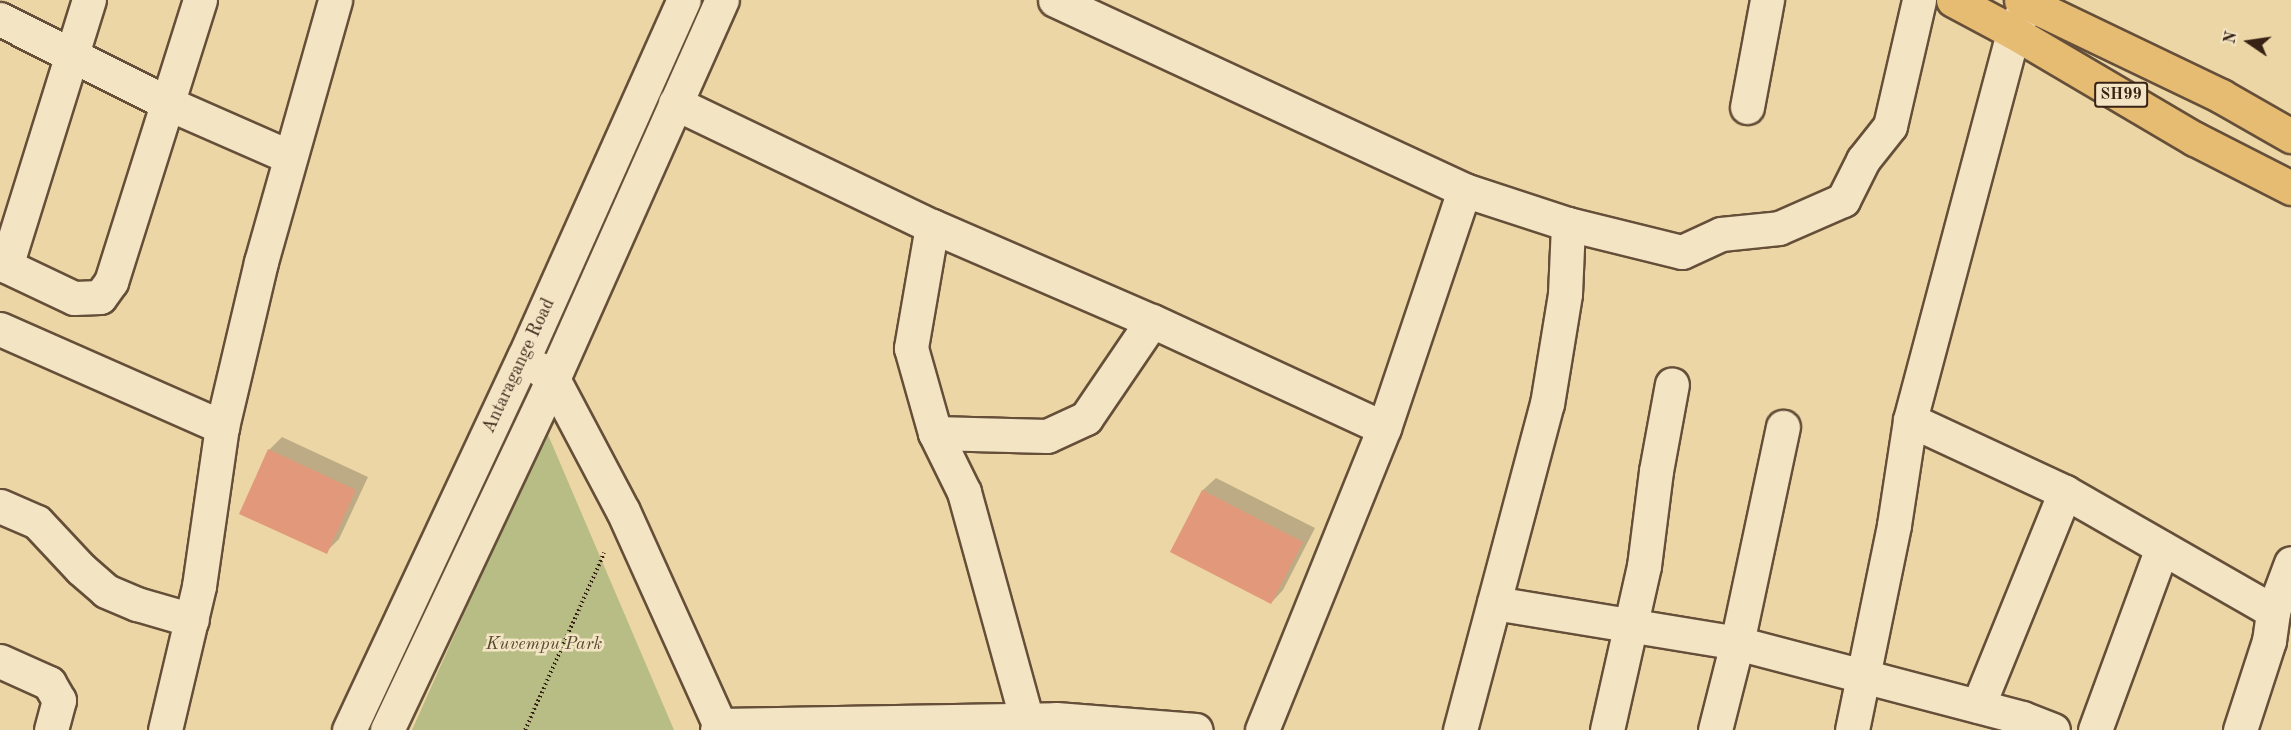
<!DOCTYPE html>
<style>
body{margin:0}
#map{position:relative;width:2291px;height:730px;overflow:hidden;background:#ecd6a5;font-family:"Old Standard TT",serif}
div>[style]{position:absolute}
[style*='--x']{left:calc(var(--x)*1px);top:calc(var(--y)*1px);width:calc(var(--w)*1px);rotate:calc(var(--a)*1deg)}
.green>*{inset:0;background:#b8bd86}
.shadow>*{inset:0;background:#0003}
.building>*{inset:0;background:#e2997b}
.path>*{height:4px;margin-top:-2px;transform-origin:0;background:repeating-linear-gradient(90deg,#382215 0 1.5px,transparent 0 4.5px)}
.roads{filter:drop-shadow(2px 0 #654f39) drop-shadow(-2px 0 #654f39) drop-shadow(0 2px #654f39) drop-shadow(0 -2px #654f39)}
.minor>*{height:33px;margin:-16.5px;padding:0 16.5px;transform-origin:16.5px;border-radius:16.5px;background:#f3e4c4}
.major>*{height:33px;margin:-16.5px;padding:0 16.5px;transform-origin:16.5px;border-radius:16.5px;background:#e6bb72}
span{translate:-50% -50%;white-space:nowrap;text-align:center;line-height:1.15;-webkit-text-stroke:5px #f3e4c4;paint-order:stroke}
.shield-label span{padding:2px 4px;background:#f3e4c4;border:2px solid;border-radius:4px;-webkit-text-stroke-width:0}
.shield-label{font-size:16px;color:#382215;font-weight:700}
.street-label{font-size:18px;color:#382215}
.park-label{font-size:18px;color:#584931;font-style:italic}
.north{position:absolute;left:2219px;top:12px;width:60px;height:60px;-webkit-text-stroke:4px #f3e4c4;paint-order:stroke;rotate:283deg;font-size:16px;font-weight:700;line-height:24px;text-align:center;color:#382215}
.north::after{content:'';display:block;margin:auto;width:21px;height:27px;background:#382215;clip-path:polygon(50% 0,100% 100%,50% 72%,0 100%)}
</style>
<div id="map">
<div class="green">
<div style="clip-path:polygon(546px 430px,674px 730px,412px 730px)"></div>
</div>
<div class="shadow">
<div style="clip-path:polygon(282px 437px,368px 477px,339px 539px,326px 552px,269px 450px)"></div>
<div style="clip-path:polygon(1216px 478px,1315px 528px,1283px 590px,1271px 603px,1172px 551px,1203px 490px)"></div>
</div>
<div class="building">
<div style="clip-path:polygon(268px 449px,356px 490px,327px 554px,239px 514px)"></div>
<div style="clip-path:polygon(1202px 490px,1303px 542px,1271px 604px,1170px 552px)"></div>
</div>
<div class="path">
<div style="--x:525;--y:730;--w:194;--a:-65.9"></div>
</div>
<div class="roads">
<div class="minor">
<div style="--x:1055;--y:0;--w:451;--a:24.9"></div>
<div style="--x:1464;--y:190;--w:109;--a:18.1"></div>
<div style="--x:1568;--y:224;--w:117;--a:13.8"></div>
<div style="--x:1682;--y:252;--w:43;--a:-24.8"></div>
<div style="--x:1721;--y:234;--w:58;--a:-5.9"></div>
<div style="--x:1779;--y:228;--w:70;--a:-23.6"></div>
<div style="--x:1843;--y:200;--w:45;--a:-63.4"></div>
<div style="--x:1863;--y:160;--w:43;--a:-51.5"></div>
<div style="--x:1890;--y:126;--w:129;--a:-77"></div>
<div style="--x:0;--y:19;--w:187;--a:26.7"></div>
<div style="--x:167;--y:103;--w:134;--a:23.7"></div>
<div style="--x:675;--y:103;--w:285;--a:25.6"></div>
<div style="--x:932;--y:226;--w:240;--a:23.4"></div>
<div style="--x:1152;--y:321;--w:255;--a:24.8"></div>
<div style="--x:1747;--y:107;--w:109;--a:-79.4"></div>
<div style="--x:932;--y:226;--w:124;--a:99.8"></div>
<div style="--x:911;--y:348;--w:88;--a:74.2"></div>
<div style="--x:935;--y:433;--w:66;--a:63.8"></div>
<div style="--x:964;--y:492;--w:237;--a:74.6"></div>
<div style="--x:0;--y:263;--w:82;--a:25.3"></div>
<div style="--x:74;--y:298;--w:26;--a:-2"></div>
<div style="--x:100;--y:297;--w:19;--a:-54"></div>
<div style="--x:111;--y:282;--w:296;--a:-72.5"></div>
<div style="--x:6;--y:266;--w:279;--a:-72.7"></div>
<div style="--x:0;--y:329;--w:243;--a:23.8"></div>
<div style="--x:540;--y:369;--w:16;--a:38"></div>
<div style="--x:553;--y:379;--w:149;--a:62.1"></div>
<div style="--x:623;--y:511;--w:240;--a:65.7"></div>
<div style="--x:1910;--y:420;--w:171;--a:24.9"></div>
<div style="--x:2065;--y:492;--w:240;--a:29.8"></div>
<div style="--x:935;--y:433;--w:112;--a:1.5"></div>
<div style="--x:1047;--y:436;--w:43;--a:-24.8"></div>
<div style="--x:1086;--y:418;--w:117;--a:-55.8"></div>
<div style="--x:0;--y:506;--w:40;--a:23.4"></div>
<div style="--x:37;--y:522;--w:64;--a:46.9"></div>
<div style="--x:81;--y:569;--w:33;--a:41"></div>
<div style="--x:106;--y:591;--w:34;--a:23"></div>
<div style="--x:137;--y:604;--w:57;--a:16.2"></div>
<div style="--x:1494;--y:603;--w:246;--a:9.3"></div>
<div style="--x:1737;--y:643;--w:295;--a:14.7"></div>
<div style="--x:2022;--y:718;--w:33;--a:21"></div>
<div style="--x:0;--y:661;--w:54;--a:24.2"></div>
<div style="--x:49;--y:683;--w:20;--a:60"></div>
<div style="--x:59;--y:700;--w:31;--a:105"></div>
<div style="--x:1978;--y:706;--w:231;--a:-67.9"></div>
<div style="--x:165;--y:730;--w:148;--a:-76.7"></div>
<div style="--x:199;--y:586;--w:161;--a:-81.8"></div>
<div style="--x:222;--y:427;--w:170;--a:-76.7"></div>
<div style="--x:261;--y:262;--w:272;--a:-74.2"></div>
<div style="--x:349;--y:730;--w:412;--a:-64.9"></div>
<div style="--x:524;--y:357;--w:391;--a:-65.9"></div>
<div style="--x:387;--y:730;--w:388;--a:-64.7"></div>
<div style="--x:553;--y:379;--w:415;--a:-66"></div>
<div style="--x:717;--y:730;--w:6;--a:-59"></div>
<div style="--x:720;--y:725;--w:336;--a:-1"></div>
<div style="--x:1056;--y:719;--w:140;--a:4.5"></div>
<div style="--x:1262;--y:730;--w:326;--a:-68"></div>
<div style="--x:1384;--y:428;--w:251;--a:-71.4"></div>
<div style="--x:1460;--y:730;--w:337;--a:-75.1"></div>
<div style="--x:1547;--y:404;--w:111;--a:-80.7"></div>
<div style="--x:1565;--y:294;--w:70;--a:-87.5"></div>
<div style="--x:1607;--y:730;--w:168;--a:-77.3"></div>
<div style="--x:1644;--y:566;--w:96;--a:-82.8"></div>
<div style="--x:1656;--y:471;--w:88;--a:-79.6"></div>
<div style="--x:1715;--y:730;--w:90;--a:-75.8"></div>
<div style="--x:1737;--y:643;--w:221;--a:-78"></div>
<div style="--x:1852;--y:730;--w:209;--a:-78.4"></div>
<div style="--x:1894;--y:525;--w:106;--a:-81.3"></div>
<div style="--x:1910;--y:420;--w:401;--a:-75.1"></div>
<div style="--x:2013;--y:32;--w:28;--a:-64"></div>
<div style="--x:2095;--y:730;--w:194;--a:-69.8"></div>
<div style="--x:2240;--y:730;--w:94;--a:-72"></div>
<div style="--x:2269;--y:641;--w:30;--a:-82"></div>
<div style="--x:2273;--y:611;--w:51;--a:-69.4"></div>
</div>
<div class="major">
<div style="--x:1953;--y:0;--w:68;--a:28.1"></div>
<div style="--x:2013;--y:32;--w:211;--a:30.5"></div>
<div style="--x:2195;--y:139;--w:108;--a:27"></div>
<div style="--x:2021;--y:0;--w:222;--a:25.6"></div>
<div style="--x:2221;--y:96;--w:81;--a:29.7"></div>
</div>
</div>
<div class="shield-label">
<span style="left:2121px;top:95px">SH99</span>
</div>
<div class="street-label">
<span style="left:519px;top:366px;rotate:-65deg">Antaragange Road</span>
</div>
<div class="park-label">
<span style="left:544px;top:644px">Kuvempu Park</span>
</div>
<div class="north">N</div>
</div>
